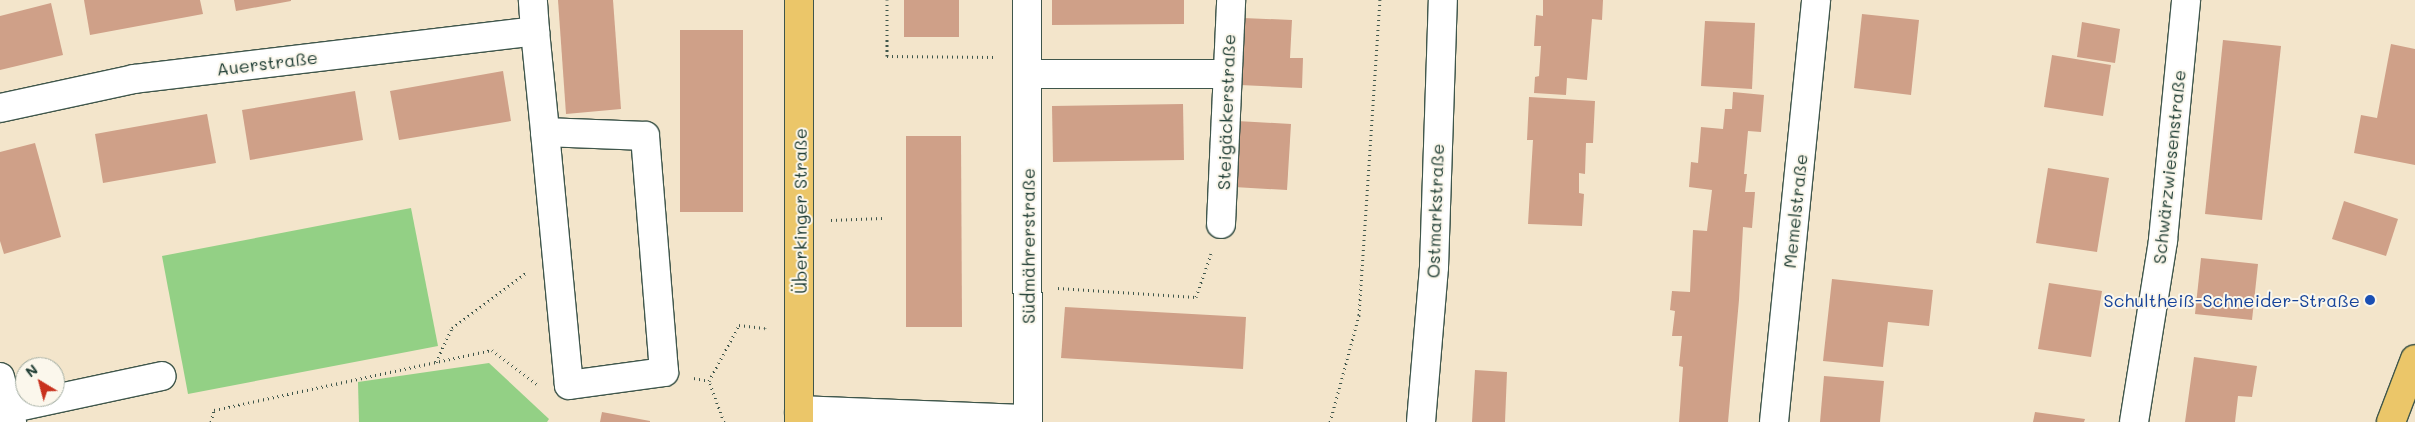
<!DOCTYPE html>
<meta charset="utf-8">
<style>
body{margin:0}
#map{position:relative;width:2415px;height:422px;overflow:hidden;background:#f3e5cb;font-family:Mali,sans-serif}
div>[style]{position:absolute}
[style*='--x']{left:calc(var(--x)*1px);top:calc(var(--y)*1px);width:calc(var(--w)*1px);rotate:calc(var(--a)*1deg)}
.green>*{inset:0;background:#93d085}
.building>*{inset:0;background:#cfa088}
.path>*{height:3px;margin-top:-1.5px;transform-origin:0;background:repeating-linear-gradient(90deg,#3f564b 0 1px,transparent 0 5px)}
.roads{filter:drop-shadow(1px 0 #3f564b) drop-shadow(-1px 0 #3f564b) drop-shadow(0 1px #3f564b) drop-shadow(0 -1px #3f564b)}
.minor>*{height:28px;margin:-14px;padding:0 14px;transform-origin:14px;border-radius:14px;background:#fff}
.major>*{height:28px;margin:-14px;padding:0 14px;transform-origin:14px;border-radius:14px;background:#ebc669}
.dots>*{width:14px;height:14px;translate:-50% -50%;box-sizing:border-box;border:2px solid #fbf7ec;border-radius:50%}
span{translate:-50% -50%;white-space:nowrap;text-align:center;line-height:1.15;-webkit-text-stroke:4px #fbf7ec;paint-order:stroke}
.street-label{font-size:18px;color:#1f3d34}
.transit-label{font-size:18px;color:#164399}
.right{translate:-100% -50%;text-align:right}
.north{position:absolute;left:15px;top:357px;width:50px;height:50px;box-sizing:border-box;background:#fbf7ec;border:1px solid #a3ada2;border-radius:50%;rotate:323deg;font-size:14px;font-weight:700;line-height:20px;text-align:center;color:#1f3d34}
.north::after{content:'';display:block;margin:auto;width:18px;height:22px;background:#c8321e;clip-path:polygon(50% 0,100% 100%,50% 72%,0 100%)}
</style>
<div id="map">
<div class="green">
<div style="clip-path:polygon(411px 208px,438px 346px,188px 394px,162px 256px)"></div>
<div style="clip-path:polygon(489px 363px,549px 419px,547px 422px,359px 422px,358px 382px)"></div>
</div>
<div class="building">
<div style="clip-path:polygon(84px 0,200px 0,203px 14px,90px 35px)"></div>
<div style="clip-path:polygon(234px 0,291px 0,291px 1px,236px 11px)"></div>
<div style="clip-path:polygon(558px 0,613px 0,621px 109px,566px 114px)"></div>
<div style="clip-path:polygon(904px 0,959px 0,959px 37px,904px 37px)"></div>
<div style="clip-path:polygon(1052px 0,1184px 0,1184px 24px,1052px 25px)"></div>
<div style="clip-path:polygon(1543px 0,1603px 0,1602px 20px,1592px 19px,1587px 80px,1567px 78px,1566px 95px,1534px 93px,1535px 77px,1539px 76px,1541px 46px,1534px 46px,1536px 15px,1543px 16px)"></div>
<div style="clip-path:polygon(51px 3px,63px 55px,0 70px,0 16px)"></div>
<div style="clip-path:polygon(1862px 14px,1919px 20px,1911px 95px,1854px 88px)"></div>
<div style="clip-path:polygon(1243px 18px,1292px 20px,1290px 58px,1303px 58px,1302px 88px,1240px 85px)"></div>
<div style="clip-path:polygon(1705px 21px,1755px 23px,1752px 89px,1701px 86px)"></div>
<div style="clip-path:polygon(2082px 22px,2120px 29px,2115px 63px,2077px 57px)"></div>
<div style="clip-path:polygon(680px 30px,743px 30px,743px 212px,680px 212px)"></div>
<div style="clip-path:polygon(2223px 40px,2281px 46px,2262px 220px,2205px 214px)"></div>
<div style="clip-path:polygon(2391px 44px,2415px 49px,2415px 165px,2354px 153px,2361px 115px,2377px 118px)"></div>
<div style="clip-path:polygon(2052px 55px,2111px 65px,2103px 116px,2044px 107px)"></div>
<div style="clip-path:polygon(503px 71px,511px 121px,399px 140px,390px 91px)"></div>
<div style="clip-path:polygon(355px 91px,363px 140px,250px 160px,242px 110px)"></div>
<div style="clip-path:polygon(1733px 92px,1764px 95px,1761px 132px,1748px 131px,1744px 174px,1747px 174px,1745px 192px,1755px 192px,1752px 228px,1743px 227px,1739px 300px,1728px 422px,1679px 422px,1683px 367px,1679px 366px,1682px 336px,1672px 336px,1675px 311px,1670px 310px,1672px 291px,1690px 292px,1693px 230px,1707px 231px,1712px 190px,1689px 187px,1691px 162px,1698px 163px,1701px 127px,1723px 129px,1725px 109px,1732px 109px)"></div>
<div style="clip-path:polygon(1529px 97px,1595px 101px,1593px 143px,1586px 143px,1585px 174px,1579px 173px,1579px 193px,1584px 194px,1582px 226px,1528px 224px,1533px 140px,1527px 140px)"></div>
<div style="clip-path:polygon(1183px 104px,1184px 160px,1053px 162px,1052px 106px)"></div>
<div style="clip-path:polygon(207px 114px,216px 163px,103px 183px,95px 134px)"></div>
<div style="clip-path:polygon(1237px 121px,1291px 124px,1287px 190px,1234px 187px)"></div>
<div style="clip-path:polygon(906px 136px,961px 136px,962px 327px,906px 327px)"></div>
<div style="clip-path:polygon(35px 143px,61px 237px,4px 254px,0 241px,0 152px)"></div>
<div style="clip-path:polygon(2048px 168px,2109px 178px,2097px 252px,2036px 243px)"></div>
<div style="clip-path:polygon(2344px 201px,2398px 219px,2386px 256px,2332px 239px)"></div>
<div style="clip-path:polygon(2201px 258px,2258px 264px,2252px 320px,2195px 314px)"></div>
<div style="clip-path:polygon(1832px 279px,1933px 290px,1929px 326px,1888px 322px,1883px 367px,1823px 361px)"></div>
<div style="clip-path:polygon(2049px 283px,2102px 291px,2091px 357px,2038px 349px)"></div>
<div style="clip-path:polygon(1065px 307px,1246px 317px,1243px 369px,1061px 358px)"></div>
<div style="clip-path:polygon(2194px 357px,2257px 366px,2252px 397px,2238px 396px,2235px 422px,2185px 422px)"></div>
<div style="clip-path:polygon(1475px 370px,1507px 372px,1505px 422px,1472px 422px)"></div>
<div style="clip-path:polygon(1824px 376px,1884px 381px,1880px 422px,1820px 422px)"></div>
<div style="clip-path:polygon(602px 412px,650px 421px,650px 422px,600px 422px)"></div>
<div style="clip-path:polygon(2035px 412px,2085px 419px,2084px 422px,2033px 422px)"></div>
</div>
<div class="path">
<div style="--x:887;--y:0;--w:56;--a:90"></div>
<div style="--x:887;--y:56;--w:110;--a:0.5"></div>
<div style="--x:831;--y:220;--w:51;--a:-2.2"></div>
<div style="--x:1058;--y:288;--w:138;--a:3.7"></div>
<div style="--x:1196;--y:297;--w:46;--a:-70.8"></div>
<div style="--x:436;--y:362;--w:38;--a:-65"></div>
<div style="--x:452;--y:328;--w:94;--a:-36.7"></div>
<div style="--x:694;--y:378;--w:15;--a:11"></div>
<div style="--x:211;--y:422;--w:12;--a:-76"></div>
<div style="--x:214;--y:410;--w:284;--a:-12.2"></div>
<div style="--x:492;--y:350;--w:56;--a:37.1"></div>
<div style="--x:724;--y:422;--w:44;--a:-110.1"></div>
<div style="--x:709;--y:381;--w:64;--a:-61.8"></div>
<div style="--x:739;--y:325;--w:26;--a:7"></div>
<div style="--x:765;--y:328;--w:4;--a:-90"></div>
<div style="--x:1330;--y:422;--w:111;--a:-74.8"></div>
<div style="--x:1359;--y:315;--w:316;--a:-86.2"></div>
</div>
<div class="roads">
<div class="minor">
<div style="--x:1027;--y:0;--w:422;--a:89.9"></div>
<div style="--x:535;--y:31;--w:101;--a:84.3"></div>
<div style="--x:545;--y:132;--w:254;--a:84.6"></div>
<div style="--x:569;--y:385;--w:96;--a:-7.8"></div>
<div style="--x:664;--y:372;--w:237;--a:-94.6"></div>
<div style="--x:645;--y:136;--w:100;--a:-177.7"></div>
<div style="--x:1027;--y:74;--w:200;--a:0"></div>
<div style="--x:0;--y:108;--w:137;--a:-12.2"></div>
<div style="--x:134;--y:79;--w:404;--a:-6.8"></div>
<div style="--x:535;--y:31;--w:31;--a:-94"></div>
<div style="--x:1221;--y:224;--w:224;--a:-87.4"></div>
<div style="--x:0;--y:377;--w:47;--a:75.1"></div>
<div style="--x:8;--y:409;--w:157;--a:-12.1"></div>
<div style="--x:799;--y:410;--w:229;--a:2.3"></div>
<div style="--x:1421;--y:422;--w:156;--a:-85.2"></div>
<div style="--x:1434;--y:267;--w:267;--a:-88.1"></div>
<div style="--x:1774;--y:422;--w:424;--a:-84.3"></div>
<div style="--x:2134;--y:422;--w:184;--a:-80.9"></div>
<div style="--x:2163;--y:240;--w:241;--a:-84.5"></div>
</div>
<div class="major">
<div style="--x:799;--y:0;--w:422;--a:90"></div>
<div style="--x:2391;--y:422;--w:67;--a:-69.1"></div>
</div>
</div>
<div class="dots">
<div style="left:2370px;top:300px;background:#1a4fb4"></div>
</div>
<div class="street-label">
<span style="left:267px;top:63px;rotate:-7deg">Auerstraße</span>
<span style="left:1226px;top:112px;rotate:-88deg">Steigäckerstraße</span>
<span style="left:2169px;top:167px;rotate:-84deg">Schwärzwiesenstraße</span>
<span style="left:800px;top:211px;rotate:-90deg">Überkinger Straße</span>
<span style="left:1435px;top:211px;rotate:-88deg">Ostmarkstraße</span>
<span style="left:1795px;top:211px;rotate:-84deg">Memelstraße</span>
<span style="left:1028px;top:246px;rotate:-90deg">Südmährerstraße</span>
</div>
<div class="transit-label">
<span class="right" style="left:2360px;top:300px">Schultheiß-Schneider-Straße</span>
</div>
<div class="north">N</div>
</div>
